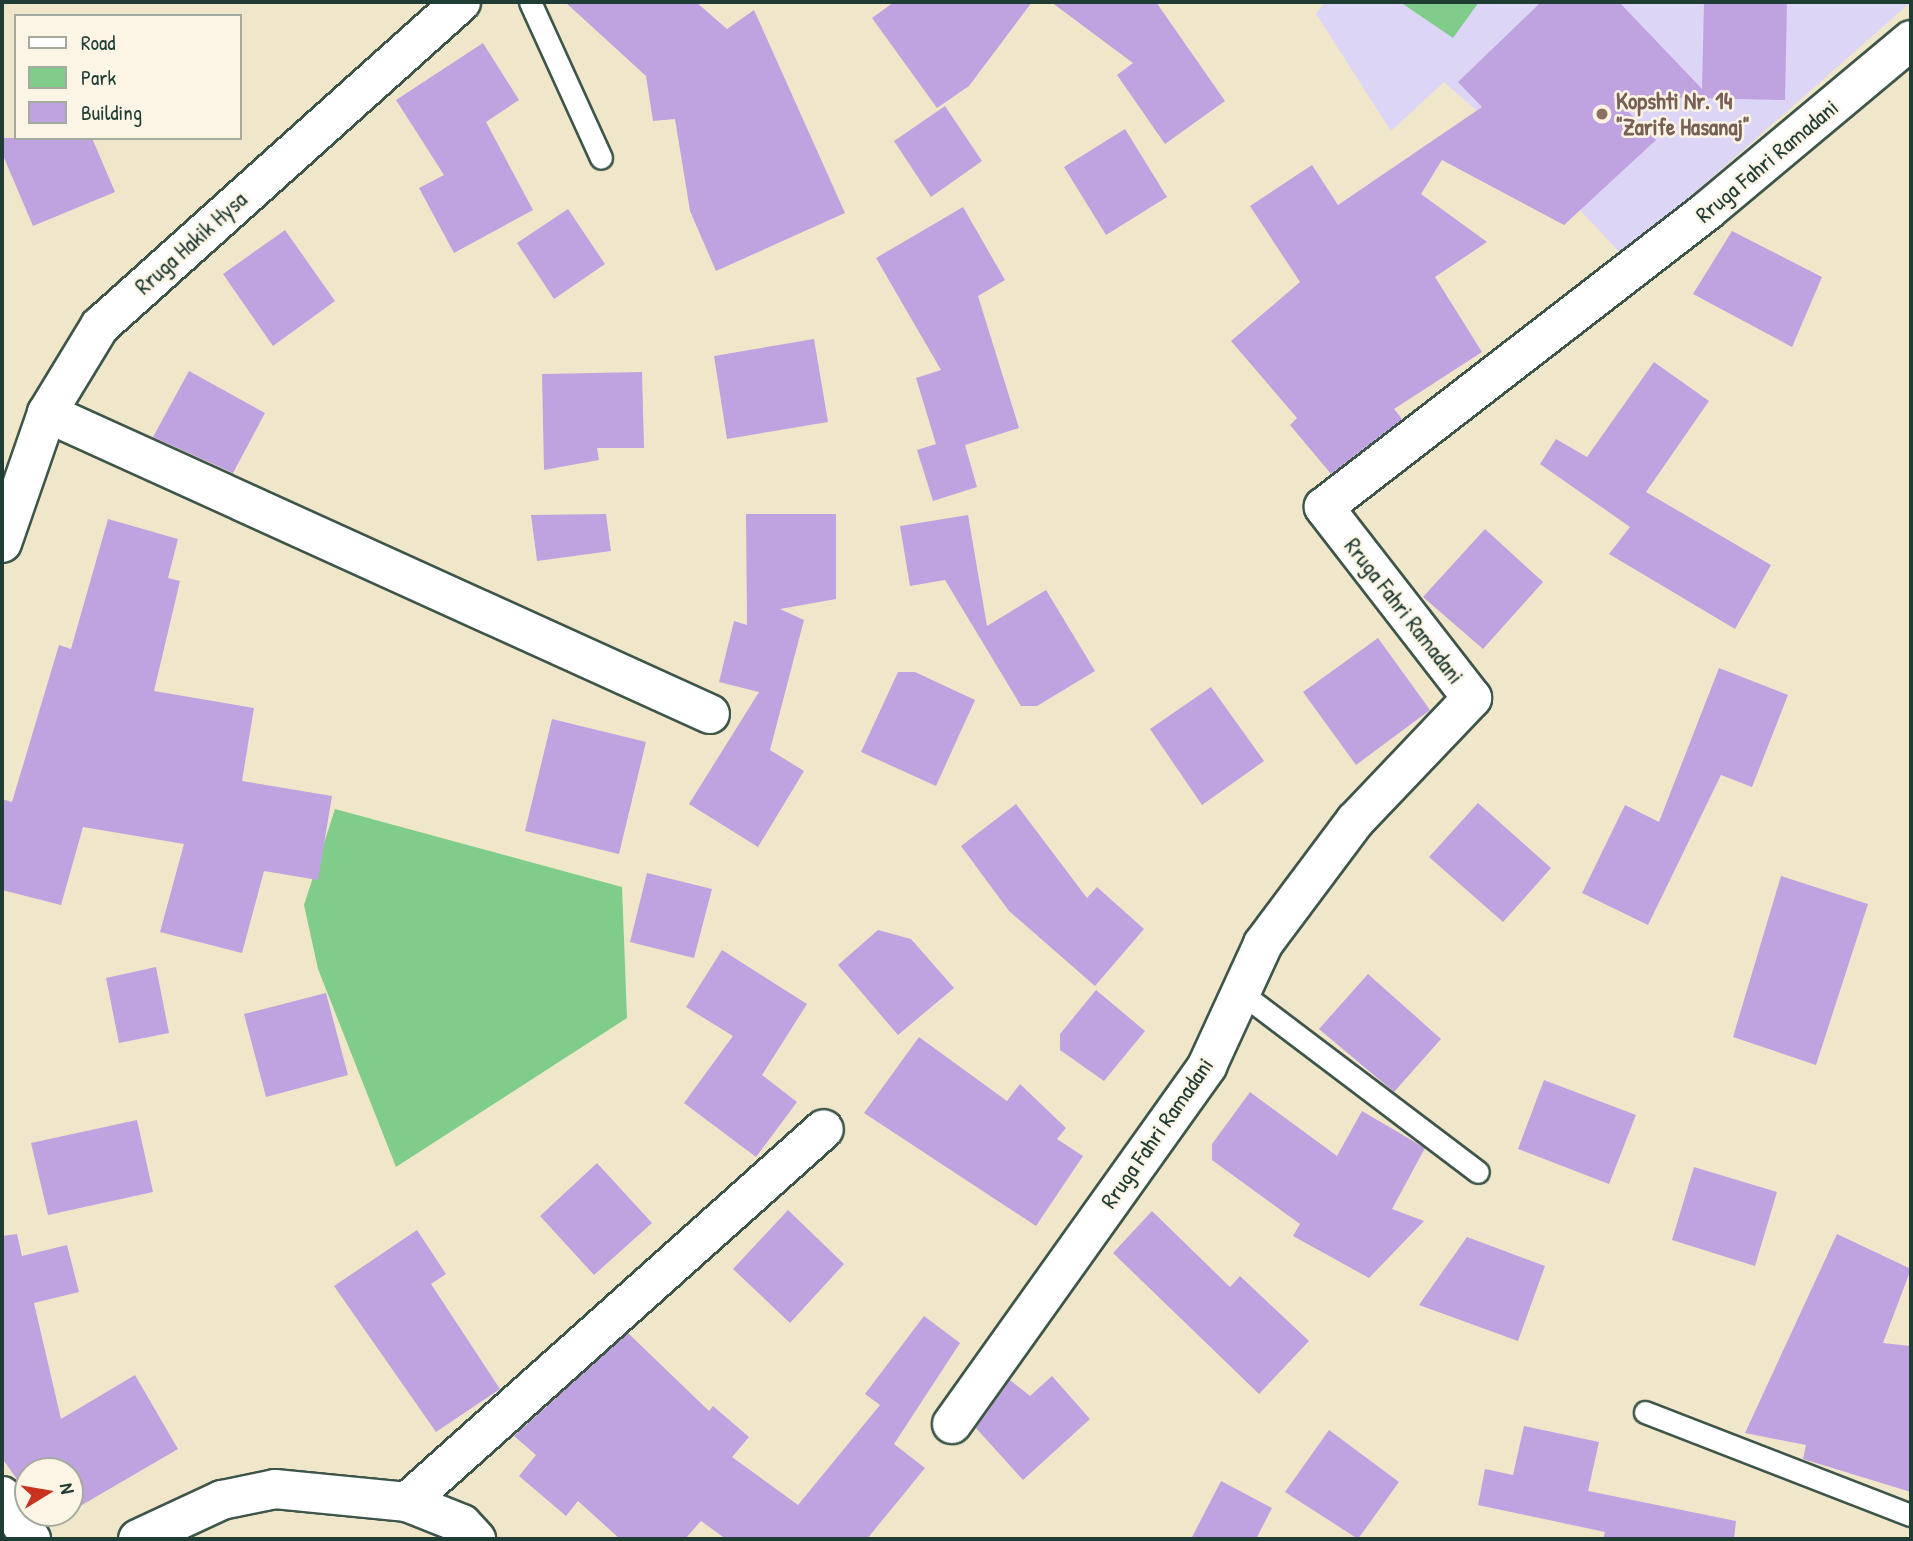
<!DOCTYPE html>
<style>
body{margin:0}
#map{position:relative;width:1913px;height:1541px;overflow:hidden;background:#f0e7ca;font-family:"Patrick Hand",sans-serif}
div>[style]{position:absolute}
[style*='--x']{left:calc(var(--x)*1px);top:calc(var(--y)*1px);width:calc(var(--w)*1px);rotate:calc(var(--a)*1deg)}
.built>*{inset:0;background:#ddd5f6}
.green>*{inset:0;background:#80cd8b}
.building>*{inset:0;background:#bfa3e0}
.roads{filter:drop-shadow(2px 0 #3e564a) drop-shadow(-2px 0 #3e564a) drop-shadow(0 2px #3e564a) drop-shadow(0 -2px #3e564a)}
.service>*{height:21px;margin:-10.5px;padding:0 10.5px;transform-origin:10.5px;border-radius:10.5px;background:#fff}
.minor>*{height:38px;margin:-19px;padding:0 19px;transform-origin:19px;border-radius:19px;background:#fff}
.dots>*{width:19px;height:19px;translate:-50% -50%;box-sizing:border-box;border:4px solid #fcf5e5;border-radius:50%}
span{translate:-50% -50%;white-space:nowrap;text-align:center;line-height:1.15;-webkit-text-stroke:5px #fcf5e5;paint-order:stroke}
.education-label{font-size:23px;color:#785e54;font-weight:700}
.left{translate:0 -50%;text-align:left}
.street-label{font-size:23px;color:#1f3d34}
.frame{position:absolute;inset:0;border:4px solid #1f3d34;pointer-events:none}
.legend{position:absolute;left:14px;top:14px;width:228px;height:126px;box-sizing:border-box;background:#fcf5e5;border:2px solid #a4ab9e;margin:0;padding:9px 12px;list-style:none;font-size:21px;color:#1f3d34}
.legend li{display:flex;align-items:center;gap:14px;height:35px}
.legend b{width:35px;border:2px solid #a4ab9e}
.north{position:absolute;left:14px;top:1457px;width:70px;height:70px;box-sizing:border-box;background:#fcf5e5;border:2px solid #a4ab9e;border-radius:50%;rotate:79deg;font-size:19px;font-weight:700;line-height:28px;text-align:center;color:#1f3d34}
.north::after{content:'';display:block;margin:auto;width:24px;height:32px;background:#c8321e;clip-path:polygon(50% 0,100% 100%,50% 72%,0 100%)}
</style>
<div id="map">
<div class="built">
<div style="clip-path:polygon(1325px 2px,1911px 2px,1623px 256px,1534px 161px,1444px 82px,1391px 131px,1316px 14px)"></div>
</div>
<div class="green">
<div style="clip-path:polygon(1400px 2px,1479px 2px,1453px 38px)"></div>
<div style="clip-path:polygon(335px 809px,622px 887px,627px 1018px,396px 1167px,318px 969px,304px 905px)"></div>
</div>
<div class="building">
<div style="clip-path:polygon(565px 2px,696px 2px,727px 29px,754px 10px,845px 213px,716px 271px,690px 211px,675px 119px,653px 121px,646px 76px)"></div>
<div style="clip-path:polygon(894px 2px,1032px 2px,969px 86px,937px 108px,872px 18px)"></div>
<div style="clip-path:polygon(1051px 2px,1156px 2px,1225px 101px,1165px 144px,1117px 75px,1133px 63px)"></div>
<div style="clip-path:polygon(1541px 2px,1619px 2px,1702px 89px,1704px 2px,1787px 2px,1785px 100px,1613px 96px,1656px 140px,1564px 225px,1442px 160px,1421px 194px,1487px 242px,1435px 277px,1482px 352px,1394px 409px,1402px 419px,1331px 474px,1290px 425px,1297px 418px,1231px 341px,1300px 282px,1250px 206px,1312px 165px,1338px 205px,1482px 107px,1458px 82px)"></div>
<div style="clip-path:polygon(483px 43px,519px 100px,486px 122px,533px 210px,454px 253px,419px 188px,444px 175px,396px 100px)"></div>
<div style="clip-path:polygon(945px 106px,982px 161px,931px 197px,894px 141px)"></div>
<div style="clip-path:polygon(1125px 129px,1167px 197px,1106px 235px,1064px 167px)"></div>
<div style="clip-path:polygon(2px 138px,92px 138px,115px 192px,33px 226px,2px 153px)"></div>
<div style="clip-path:polygon(963px 207px,1005px 280px,978px 296px,1019px 428px,965px 445px,977px 487px,933px 501px,917px 450px,936px 444px,916px 378px,941px 370px,876px 258px)"></div>
<div style="clip-path:polygon(568px 209px,605px 264px,554px 299px,517px 243px)"></div>
<div style="clip-path:polygon(285px 230px,335px 301px,273px 346px,223px 274px)"></div>
<div style="clip-path:polygon(1732px 231px,1822px 277px,1792px 347px,1693px 294px)"></div>
<div style="clip-path:polygon(814px 339px,828px 422px,727px 439px,714px 356px)"></div>
<div style="clip-path:polygon(1654px 362px,1709px 401px,1646px 492px,1771px 565px,1735px 629px,1609px 554px,1630px 527px,1540px 464px,1556px 439px,1587px 457px)"></div>
<div style="clip-path:polygon(189px 371px,265px 413px,233px 473px,153px 437px)"></div>
<div style="clip-path:polygon(642px 372px,644px 448px,597px 448px,599px 460px,544px 470px,542px 374px)"></div>
<div style="clip-path:polygon(606px 514px,611px 551px,537px 561px,531px 515px)"></div>
<div style="clip-path:polygon(746px 514px,836px 514px,836px 599px,780px 609px,804px 620px,770px 750px,804px 771px,758px 847px,689px 804px,759px 692px,719px 682px,734px 621px,747px 625px)"></div>
<div style="clip-path:polygon(968px 515px,987px 626px,1046px 590px,1095px 671px,1037px 706px,1021px 706px,945px 580px,910px 586px,900px 526px)"></div>
<div style="clip-path:polygon(108px 519px,178px 539px,168px 578px,180px 581px,154px 691px,254px 708px,242px 781px,332px 796px,318px 880px,264px 871px,242px 953px,160px 932px,184px 844px,83px 827px,61px 905px,2px 890px,2px 799px,12px 802px,59px 645px,71px 649px)"></div>
<div style="clip-path:polygon(1485px 529px,1543px 582px,1483px 649px,1423px 597px)"></div>
<div style="clip-path:polygon(1378px 638px,1430px 710px,1356px 765px,1303px 692px)"></div>
<div style="clip-path:polygon(1719px 668px,1788px 695px,1752px 787px,1721px 775px,1648px 925px,1582px 893px,1625px 805px,1659px 822px)"></div>
<div style="clip-path:polygon(898px 672px,915px 672px,975px 700px,936px 786px,861px 752px)"></div>
<div style="clip-path:polygon(1211px 687px,1264px 761px,1202px 805px,1150px 729px)"></div>
<div style="clip-path:polygon(552px 719px,646px 742px,619px 854px,525px 831px)"></div>
<div style="clip-path:polygon(1478px 803px,1551px 868px,1503px 922px,1429px 857px)"></div>
<div style="clip-path:polygon(1016px 804px,1087px 898px,1097px 887px,1144px 929px,1095px 986px,1009px 911px,961px 846px)"></div>
<div style="clip-path:polygon(647px 873px,712px 889px,694px 958px,630px 942px)"></div>
<div style="clip-path:polygon(1781px 876px,1868px 904px,1816px 1065px,1733px 1037px)"></div>
<div style="clip-path:polygon(878px 930px,911px 939px,954px 988px,898px 1035px,838px 965px)"></div>
<div style="clip-path:polygon(722px 950px,807px 1004px,762px 1075px,797px 1102px,756px 1157px,684px 1103px,733px 1036px,686px 1007px)"></div>
<div style="clip-path:polygon(156px 967px,169px 1033px,119px 1043px,106px 978px)"></div>
<div style="clip-path:polygon(1368px 974px,1441px 1039px,1394px 1092px,1319px 1029px)"></div>
<div style="clip-path:polygon(1096px 990px,1145px 1031px,1104px 1081px,1060px 1050px,1060px 1034px)"></div>
<div style="clip-path:polygon(326px 993px,348px 1075px,266px 1097px,244px 1014px)"></div>
<div style="clip-path:polygon(919px 1037px,1007px 1101px,1020px 1084px,1066px 1128px,1057px 1139px,1083px 1156px,1036px 1226px,864px 1113px)"></div>
<div style="clip-path:polygon(1544px 1080px,1636px 1115px,1609px 1184px,1518px 1149px)"></div>
<div style="clip-path:polygon(1250px 1092px,1337px 1156px,1362px 1111px,1425px 1148px,1392px 1209px,1424px 1221px,1369px 1278px,1293px 1236px,1300px 1224px,1212px 1160px,1212px 1144px)"></div>
<div style="clip-path:polygon(137px 1120px,153px 1192px,48px 1215px,31px 1143px)"></div>
<div style="clip-path:polygon(597px 1163px,652px 1223px,594px 1275px,540px 1216px)"></div>
<div style="clip-path:polygon(1694px 1167px,1777px 1192px,1755px 1266px,1672px 1240px)"></div>
<div style="clip-path:polygon(788px 1210px,844px 1264px,790px 1323px,733px 1269px)"></div>
<div style="clip-path:polygon(1152px 1211px,1230px 1287px,1240px 1276px,1309px 1341px,1259px 1394px,1113px 1253px)"></div>
<div style="clip-path:polygon(417px 1230px,446px 1274px,431px 1284px,500px 1389px,436px 1432px,334px 1286px)"></div>
<div style="clip-path:polygon(17px 1234px,22px 1256px,67px 1245px,79px 1292px,34px 1303px,61px 1419px,135px 1375px,178px 1449px,70px 1512px,70px 1471px,28px 1471px,28px 1495px,2px 1458px,2px 1236px)"></div>
<div style="clip-path:polygon(1837px 1234px,1911px 1269px,1883px 1343px,1911px 1346px,1911px 1492px,1803px 1459px,1806px 1445px,1745px 1433px)"></div>
<div style="clip-path:polygon(1467px 1237px,1545px 1266px,1518px 1341px,1419px 1305px)"></div>
<div style="clip-path:polygon(924px 1316px,960px 1343px,894px 1444px,925px 1468px,867px 1539px,726px 1539px,701px 1521px,685px 1539px,620px 1539px,578px 1501px,566px 1516px,519px 1476px,536px 1455px,514px 1436px,628px 1333px,709px 1411px,713px 1406px,749px 1437px,732px 1457px,798px 1505px,880px 1405px,865px 1394px)"></div>
<div style="clip-path:polygon(1052px 1376px,1090px 1419px,1023px 1480px,976px 1428px,1010px 1380px,1030px 1396px)"></div>
<div style="clip-path:polygon(1524px 1426px,1599px 1442px,1588px 1491px,1736px 1521px,1734px 1539px,1603px 1539px,1605px 1532px,1478px 1505px,1485px 1469px,1513px 1475px)"></div>
<div style="clip-path:polygon(1329px 1430px,1399px 1482px,1358px 1539px,1285px 1492px)"></div>
<div style="clip-path:polygon(1221px 1481px,1272px 1508px,1256px 1539px,1191px 1539px)"></div>
</div>
<div class="roads">
<div class="service">
<div style="--x:530;--y:2;--w:171;--a:65.5"></div>
<div style="--x:1240;--y:992;--w:298;--a:37.1"></div>
<div style="--x:1645;--y:1412;--w:285;--a:21.2"></div>
</div>
<div class="minor">
<div style="--x:47;--y:413;--w:728;--a:24.42"></div>
<div style="--x:2;--y:543;--w:138;--a:-70.9"></div>
<div style="--x:47;--y:413;--w:102;--a:-58.7"></div>
<div style="--x:100;--y:326;--w:485;--a:-41.9"></div>
<div style="--x:952;--y:1424;--w:440;--a:-54.5"></div>
<div style="--x:1207;--y:1066;--w:134;--a:-65.3"></div>
<div style="--x:1263;--y:944;--w:154;--a:-53.2"></div>
<div style="--x:1355;--y:821;--w:170;--a:-46.4"></div>
<div style="--x:1472;--y:698;--w:242;--a:-127.8"></div>
<div style="--x:1324;--y:507;--w:485;--a:-37.7"></div>
<div style="--x:1708;--y:210;--w:265;--a:-39.9"></div>
<div style="--x:2;--y:1496;--w:52;--a:56"></div>
<div style="--x:407;--y:1502;--w:559;--a:-41.81"></div>
<div style="--x:138;--y:1539;--w:93;--a:-24.9"></div>
<div style="--x:222;--y:1500;--w:54;--a:-11.7"></div>
<div style="--x:275;--y:1489;--w:133;--a:5.6"></div>
<div style="--x:407;--y:1502;--w:59;--a:21.8"></div>
<div style="--x:462;--y:1524;--w:21;--a:47"></div>
</div>
</div>
<div class="dots">
<div style="left:1602px;top:114px;background:#8d6e63"></div>
</div>
<div class="education-label">
<span class="left" style="left:1616px;top:114px">Kopshti Nr. 14<br>"Zarife Hasanaj"</span>
</div>
<div class="street-label">
<span style="left:1767px;top:161px;rotate:-40deg">Rruga Fahri Ramadani</span>
<span style="left:191px;top:243px;rotate:-42deg">Rruga Hakik Hysa</span>
<span style="left:1404px;top:611px;rotate:52deg">Rruga Fahri Ramadani</span>
<span style="left:1157px;top:1133px;rotate:-55deg">Rruga Fahri Ramadani</span>
</div>
<div class="frame"></div>
<ul class="legend">
<li><b style="height:9px;background:#fff"></b>Road</li>
<li><b style="height:19px;background:#80cd8b"></b>Park</li>
<li><b style="height:19px;background:#bfa3e0"></b>Building</li>
</ul>
<div class="north">N</div>
</div>
